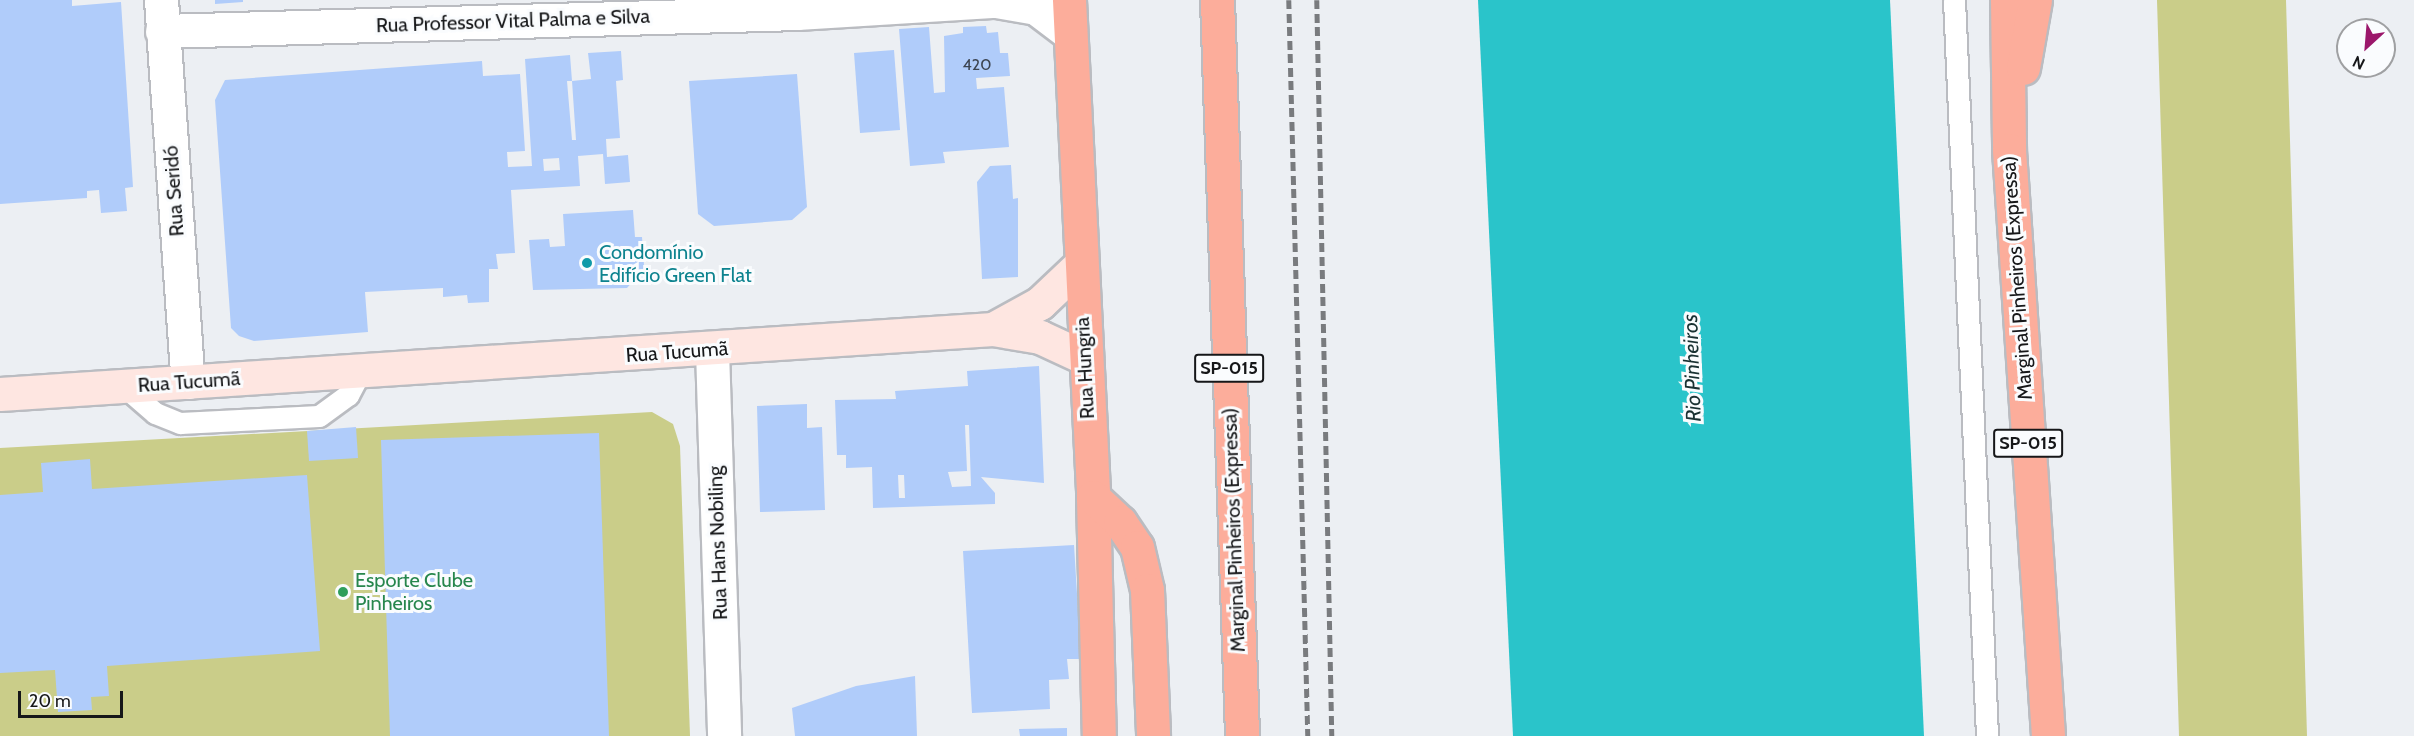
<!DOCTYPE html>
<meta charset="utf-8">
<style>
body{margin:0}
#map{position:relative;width:2414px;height:736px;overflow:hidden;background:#eceff3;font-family:Cabin,sans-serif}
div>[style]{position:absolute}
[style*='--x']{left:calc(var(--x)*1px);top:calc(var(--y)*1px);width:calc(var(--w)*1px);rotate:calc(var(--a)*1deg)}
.green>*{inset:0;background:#cacd89}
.water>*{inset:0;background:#2ac4ca}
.building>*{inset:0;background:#b0ccfa}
.roads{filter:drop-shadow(2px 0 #babcc1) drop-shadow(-2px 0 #babcc1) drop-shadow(0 2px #babcc1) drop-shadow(0 -2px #babcc1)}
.lane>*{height:21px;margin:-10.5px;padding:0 10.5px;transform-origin:10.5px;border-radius:10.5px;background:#fff}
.street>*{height:33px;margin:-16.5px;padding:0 16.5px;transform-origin:16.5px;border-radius:16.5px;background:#fff}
.secondary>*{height:33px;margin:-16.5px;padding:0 16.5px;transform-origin:16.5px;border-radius:16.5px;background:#fee6e1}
.highway>*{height:33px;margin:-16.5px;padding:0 16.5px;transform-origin:16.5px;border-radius:16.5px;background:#fcad9b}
.rail>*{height:4.5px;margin-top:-2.25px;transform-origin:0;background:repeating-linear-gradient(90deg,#797b7e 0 9px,transparent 0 13.5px)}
.dots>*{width:16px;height:16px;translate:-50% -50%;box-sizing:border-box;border:3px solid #fafcfe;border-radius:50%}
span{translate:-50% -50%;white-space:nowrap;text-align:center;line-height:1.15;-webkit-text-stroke:6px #fafcfe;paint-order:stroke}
.number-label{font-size:16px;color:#3c4451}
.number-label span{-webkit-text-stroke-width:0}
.shield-label span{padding:2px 4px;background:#fafcfe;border:2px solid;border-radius:4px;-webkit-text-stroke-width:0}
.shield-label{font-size:18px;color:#161719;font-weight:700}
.street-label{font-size:20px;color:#161719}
.culture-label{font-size:20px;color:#0d838f}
.left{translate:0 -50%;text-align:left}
.leisure-label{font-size:20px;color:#27864d}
.water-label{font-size:21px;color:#193132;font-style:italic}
.north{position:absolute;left:2336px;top:18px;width:60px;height:60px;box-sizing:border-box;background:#fafcfe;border:2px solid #9fa0a2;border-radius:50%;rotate:206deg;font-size:16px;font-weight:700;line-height:24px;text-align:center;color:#161719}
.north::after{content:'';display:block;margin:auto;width:21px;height:27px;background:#9b176b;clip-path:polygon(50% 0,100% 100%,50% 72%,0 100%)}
.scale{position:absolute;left:18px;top:691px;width:105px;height:27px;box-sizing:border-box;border:3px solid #161719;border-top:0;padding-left:8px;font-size:18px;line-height:21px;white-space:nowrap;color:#161719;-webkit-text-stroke:4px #fafcfe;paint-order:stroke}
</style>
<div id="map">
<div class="green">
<div style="clip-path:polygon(2157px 0,2286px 0,2307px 736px,2179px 736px)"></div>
<div style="clip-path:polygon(652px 412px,673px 424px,680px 446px,690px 736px,0 736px,0 448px)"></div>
</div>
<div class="water">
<div style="clip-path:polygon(1478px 0,1890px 0,1924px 736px,1513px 736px)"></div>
</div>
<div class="building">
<div style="clip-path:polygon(0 0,72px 0,72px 6px,121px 2px,133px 187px,125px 188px,127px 211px,101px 213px,99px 190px,87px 191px,87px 198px,0 204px)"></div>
<div style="clip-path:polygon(215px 0,243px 0,243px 2px,215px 4px)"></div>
<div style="clip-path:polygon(986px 26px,987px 33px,998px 32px,1000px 53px,1008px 53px,1010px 76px,976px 78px,977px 89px,1004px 87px,1009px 147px,943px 152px,945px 163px,910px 166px,899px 29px,929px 27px,934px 93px,945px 92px,944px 36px,963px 33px,963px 27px)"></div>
<div style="clip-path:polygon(894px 50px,900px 130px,860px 133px,854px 53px)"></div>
<div style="clip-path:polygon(evenodd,621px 51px,623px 80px,616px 81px,620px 138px,606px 139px,607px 157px,628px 155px,630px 182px,605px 184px,603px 154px,578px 156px,580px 186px,511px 190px,515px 253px,496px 254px,498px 269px,489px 269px,489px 302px,468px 303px,467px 295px,443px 297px,443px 288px,365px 292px,368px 332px,254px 341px,239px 336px,231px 328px,215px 100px,225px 80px,482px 61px,483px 76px,520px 74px,525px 151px,507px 152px,508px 167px,532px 166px,525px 59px,570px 55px,572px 81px,591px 79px,588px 53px,621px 51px,567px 81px,572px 81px,576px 140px,572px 140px,567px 81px,621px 51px,559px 158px,560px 170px,544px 171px,543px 159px,559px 158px)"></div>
<div style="clip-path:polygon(797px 74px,807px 207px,792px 220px,714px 226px,698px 214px,689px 81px)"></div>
<div style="clip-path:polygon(1011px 165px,1013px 199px,1018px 198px,1018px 277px,982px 279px,977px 182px,990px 166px)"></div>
<div style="clip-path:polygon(633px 210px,635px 237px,642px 237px,645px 279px,634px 280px,627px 288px,533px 290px,529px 240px,549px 239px,550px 247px,565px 246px,563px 214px)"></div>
<div style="clip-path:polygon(evenodd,1039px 366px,1044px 483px,981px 477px,995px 493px,995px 504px,873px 508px,872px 467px,846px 468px,846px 455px,837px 455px,835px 400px,896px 399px,895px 391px,968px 386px,967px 371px,1039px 366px,965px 425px,969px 425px,971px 486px,952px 487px,948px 472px,967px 471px,965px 425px,1039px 366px,898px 475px,904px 475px,905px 498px,899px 498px,898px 475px)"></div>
<div style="clip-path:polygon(807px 404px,807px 428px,822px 427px,825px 510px,760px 512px,757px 406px)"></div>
<div style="clip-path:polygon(356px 427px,358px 458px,309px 461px,307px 431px)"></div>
<div style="clip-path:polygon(599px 433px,609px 736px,390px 736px,381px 440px)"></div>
<div style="clip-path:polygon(90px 459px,92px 489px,307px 475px,320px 651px,107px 666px,109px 696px,91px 697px,92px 710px,58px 712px,55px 670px,0 673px,0 495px,43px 492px,41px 463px)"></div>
<div style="clip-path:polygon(1074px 545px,1081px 659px,1067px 659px,1069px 679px,1049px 680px,1050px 709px,972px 713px,963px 551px)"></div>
<div style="clip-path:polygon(915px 676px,917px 736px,795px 736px,792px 708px,856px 686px)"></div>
<div style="clip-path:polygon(1067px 728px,1067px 736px,1020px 736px,1019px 729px)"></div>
</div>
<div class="roads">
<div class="lane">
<div style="--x:1954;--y:0;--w:737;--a:87.43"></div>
<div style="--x:124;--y:386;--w:41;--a:41.1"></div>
<div style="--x:155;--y:413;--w:27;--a:22"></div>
<div style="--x:180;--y:423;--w:139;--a:-2.9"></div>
<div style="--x:319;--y:416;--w:36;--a:-36"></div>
<div style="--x:348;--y:395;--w:27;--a:-62"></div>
</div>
<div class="street">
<div style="--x:161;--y:0;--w:383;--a:86"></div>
<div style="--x:162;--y:31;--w:635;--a:-1.62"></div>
<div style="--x:797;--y:13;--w:199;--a:-3.5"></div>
<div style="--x:996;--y:1;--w:41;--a:9.9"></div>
<div style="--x:1036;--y:8;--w:41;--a:37.1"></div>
<div style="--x:712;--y:350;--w:386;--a:88.2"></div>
</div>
<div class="secondary">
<div style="--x:993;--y:329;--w:54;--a:-29"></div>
<div style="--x:1040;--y:303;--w:55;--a:-43.5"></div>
<div style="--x:0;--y:394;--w:995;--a:-3.75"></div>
<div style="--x:993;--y:329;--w:48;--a:9.7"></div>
<div style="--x:1040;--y:337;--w:47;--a:24.9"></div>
</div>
<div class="highway">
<div style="--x:1069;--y:0;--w:498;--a:87.2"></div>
<div style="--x:1093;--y:497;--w:239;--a:88.6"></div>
<div style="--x:1217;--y:0;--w:736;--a:88.05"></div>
<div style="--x:2007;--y:0;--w:150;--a:89.2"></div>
<div style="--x:2009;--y:150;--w:587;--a:86.19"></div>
<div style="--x:2023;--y:68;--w:69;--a:-80"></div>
<div style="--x:1093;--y:497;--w:37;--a:43"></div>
<div style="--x:1120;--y:522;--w:30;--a:56"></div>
<div style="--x:1137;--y:547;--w:44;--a:76.9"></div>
<div style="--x:1147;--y:590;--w:146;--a:87.6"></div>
</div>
</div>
<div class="rail">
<div style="--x:1289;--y:0;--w:736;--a:88.52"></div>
<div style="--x:1317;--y:0;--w:736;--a:88.83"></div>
</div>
<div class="dots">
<div style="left:587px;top:263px;background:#0f9aa8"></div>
<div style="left:343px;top:592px;background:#2e9e5b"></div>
</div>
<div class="number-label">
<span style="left:977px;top:65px">420</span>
</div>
<div class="shield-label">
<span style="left:1229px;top:368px">SP-015</span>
<span style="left:2028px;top:443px">SP-015</span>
</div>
<div class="street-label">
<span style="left:513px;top:21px;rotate:-2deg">Rua Professor Vital Palma e Silva</span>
<span style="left:174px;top:191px;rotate:-94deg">Rua Seridó</span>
<span style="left:2017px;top:278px;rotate:-94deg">Marginal Pinheiros (Expressa)</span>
<span style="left:677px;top:352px;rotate:-4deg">Rua Tucumã</span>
<span style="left:1085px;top:368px;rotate:-93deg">Rua Hungria</span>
<span style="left:189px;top:382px;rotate:-4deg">Rua Tucumã</span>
<span style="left:1234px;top:530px;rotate:-92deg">Marginal Pinheiros (Expressa)</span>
<span style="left:718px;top:543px;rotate:-92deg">Rua Hans Nobiling</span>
</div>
<div class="culture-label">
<span class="left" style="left:599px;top:264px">Condomínio<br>Edifício Green Flat</span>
</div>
<div class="leisure-label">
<span class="left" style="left:355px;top:592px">Esporte Clube<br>Pinheiros</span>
</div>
<div class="water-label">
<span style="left:1692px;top:368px;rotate:-92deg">Rio Pinheiros</span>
</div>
<div class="north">N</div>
<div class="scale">20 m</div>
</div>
